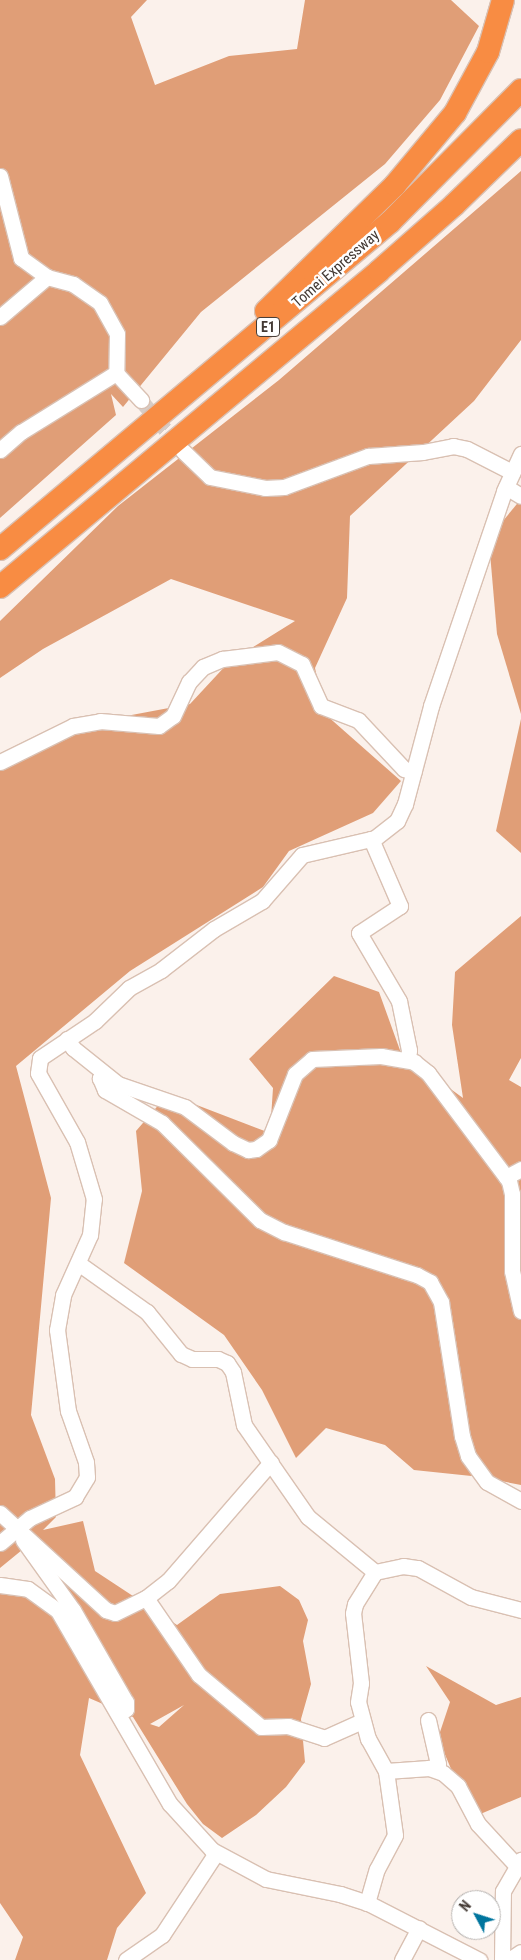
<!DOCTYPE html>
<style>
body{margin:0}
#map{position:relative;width:521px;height:1960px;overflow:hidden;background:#fbf1eb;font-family:"Roboto Condensed",sans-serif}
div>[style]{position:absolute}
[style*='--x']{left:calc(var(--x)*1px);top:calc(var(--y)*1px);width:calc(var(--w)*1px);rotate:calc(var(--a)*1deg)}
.forest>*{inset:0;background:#e09e77}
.minor-tunnel>*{height:15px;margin-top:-7.5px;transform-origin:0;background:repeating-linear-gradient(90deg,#d6ccc6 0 15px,transparent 0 23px)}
.roads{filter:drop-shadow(1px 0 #d9c0b2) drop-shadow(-1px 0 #d9c0b2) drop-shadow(0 1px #d9c0b2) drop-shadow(0 -1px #d9c0b2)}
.minor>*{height:15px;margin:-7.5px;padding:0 7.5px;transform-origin:7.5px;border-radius:7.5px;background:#fff}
.highway>*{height:22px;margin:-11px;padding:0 11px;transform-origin:11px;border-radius:11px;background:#f88c43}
span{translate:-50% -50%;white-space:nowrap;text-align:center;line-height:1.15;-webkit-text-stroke:5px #fff;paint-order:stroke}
.shield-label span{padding:1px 4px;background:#fff;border:1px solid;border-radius:4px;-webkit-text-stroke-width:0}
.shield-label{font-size:14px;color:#433933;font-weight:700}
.street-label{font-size:15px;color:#433933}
.north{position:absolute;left:451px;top:1890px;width:50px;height:50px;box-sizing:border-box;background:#fff;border:1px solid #b4b0ad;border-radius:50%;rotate:310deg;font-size:14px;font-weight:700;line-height:20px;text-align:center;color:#433933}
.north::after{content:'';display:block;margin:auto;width:18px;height:22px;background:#00759e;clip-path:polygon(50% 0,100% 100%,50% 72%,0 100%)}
</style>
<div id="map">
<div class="forest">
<div style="clip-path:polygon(0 0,147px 0,131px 17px,155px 85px,229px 56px,297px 49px,305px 0,451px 0,479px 26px,440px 100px,385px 164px,201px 312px,123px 407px,111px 394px,116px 415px,0 518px)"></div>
<div style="clip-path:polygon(evenodd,521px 171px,521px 340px,474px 401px,350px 516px,347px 598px,315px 668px,325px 714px,401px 781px,373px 813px,289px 851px,263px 887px,130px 971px,16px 1066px,51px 1198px,31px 1415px,55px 1479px,56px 1517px,43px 1530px,83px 1521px,95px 1571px,177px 1625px,220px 1594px,280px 1586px,299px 1600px,308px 1620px,303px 1641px,311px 1684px,301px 1719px,305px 1762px,286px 1787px,256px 1815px,222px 1838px,203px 1824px,187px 1804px,133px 1717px,89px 1698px,80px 1755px,146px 1893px,117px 1928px,107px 1960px,15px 1960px,23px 1937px,0 1903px,0 1592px,8px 1589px,58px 1609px,33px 1541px,0 1568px,0 760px,105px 720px,190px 704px,229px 662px,295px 621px,171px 579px,43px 649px,0 678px,0 621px,118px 506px,279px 380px,521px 171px,184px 1705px,159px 1727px,150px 1724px,184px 1705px)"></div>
<div style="clip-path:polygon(521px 499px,521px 714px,497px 634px,490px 553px,498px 527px)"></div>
<div style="clip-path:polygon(521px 719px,521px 853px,496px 831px)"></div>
<div style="clip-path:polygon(521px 916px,521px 1058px,509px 1080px,521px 1087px,521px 1485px,481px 1477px,414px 1470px,385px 1445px,326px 1428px,296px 1458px,262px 1390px,224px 1335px,124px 1263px,142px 1191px,136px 1131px,168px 1094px,270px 1133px,273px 1088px,249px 1059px,334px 976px,379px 992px,401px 1053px,463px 1098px,452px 1025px,455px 972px)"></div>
<div style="clip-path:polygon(426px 1666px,496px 1705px,521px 1697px,521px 1797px,478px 1815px,468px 1809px,438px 1738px,450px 1702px)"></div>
</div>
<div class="minor-tunnel">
<div style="--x:141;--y:400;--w:62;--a:50.2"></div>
</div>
<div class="roads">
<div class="minor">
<div style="--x:0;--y:176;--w:85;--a:75.6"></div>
<div style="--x:21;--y:258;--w:32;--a:36"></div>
<div style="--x:47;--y:277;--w:27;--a:15"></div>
<div style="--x:73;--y:284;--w:33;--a:35"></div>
<div style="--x:100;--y:303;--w:35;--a:61"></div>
<div style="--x:117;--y:334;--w:39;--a:91"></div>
<div style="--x:116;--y:373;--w:37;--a:47"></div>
<div style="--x:0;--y:317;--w:62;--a:-40.4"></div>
<div style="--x:0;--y:450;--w:28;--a:-41"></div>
<div style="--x:21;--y:432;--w:112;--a:-31.8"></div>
<div style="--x:183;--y:451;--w:37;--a:44"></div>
<div style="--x:210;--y:477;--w:56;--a:11.3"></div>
<div style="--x:265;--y:488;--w:19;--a:-3"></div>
<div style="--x:284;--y:487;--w:90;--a:-20.3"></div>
<div style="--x:368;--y:456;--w:55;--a:-4.2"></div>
<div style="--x:423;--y:452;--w:31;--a:-11"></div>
<div style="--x:453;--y:446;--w:14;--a:12"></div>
<div style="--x:467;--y:449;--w:51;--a:27.1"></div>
<div style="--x:506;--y:487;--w:17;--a:31"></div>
<div style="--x:0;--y:762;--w:81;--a:-26.3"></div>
<div style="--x:73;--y:726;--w:27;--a:-10"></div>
<div style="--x:100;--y:721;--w:59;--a:4.8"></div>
<div style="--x:159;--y:726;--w:17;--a:-36"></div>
<div style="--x:173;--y:716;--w:38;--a:-65"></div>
<div style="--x:189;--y:682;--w:21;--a:-47"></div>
<div style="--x:203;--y:667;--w:21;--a:-23"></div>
<div style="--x:222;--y:659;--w:56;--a:-7.1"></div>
<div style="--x:278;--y:652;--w:27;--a:27"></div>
<div style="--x:302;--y:664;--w:46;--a:65.7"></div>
<div style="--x:321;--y:706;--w:40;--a:21"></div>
<div style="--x:358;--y:720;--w:67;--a:46.8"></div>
<div style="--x:404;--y:769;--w:10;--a:17"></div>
<div style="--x:371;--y:839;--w:73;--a:66.6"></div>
<div style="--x:400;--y:906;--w:49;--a:146.6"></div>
<div style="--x:359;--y:933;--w:79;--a:59.5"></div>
<div style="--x:399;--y:1001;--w:50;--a:78.5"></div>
<div style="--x:409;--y:1050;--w:10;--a:96"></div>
<div style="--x:67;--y:1039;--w:11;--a:56"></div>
<div style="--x:73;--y:1048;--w:58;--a:38.7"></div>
<div style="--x:118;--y:1084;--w:71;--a:18.9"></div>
<div style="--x:185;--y:1107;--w:60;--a:36.9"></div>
<div style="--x:233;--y:1143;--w:17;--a:25"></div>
<div style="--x:248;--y:1150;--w:8;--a:-7"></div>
<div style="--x:256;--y:1149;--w:16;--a:-35"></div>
<div style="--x:269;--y:1140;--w:71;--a:-68.5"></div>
<div style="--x:295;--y:1074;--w:23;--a:-41"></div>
<div style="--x:312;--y:1059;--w:69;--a:-2.5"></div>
<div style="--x:381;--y:1056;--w:34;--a:10"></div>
<div style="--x:414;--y:1062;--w:18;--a:38"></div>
<div style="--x:428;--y:1073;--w:135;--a:53.1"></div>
<div style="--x:509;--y:1181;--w:13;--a:77"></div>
<div style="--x:512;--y:1194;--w:77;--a:90"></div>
<div style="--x:512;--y:1271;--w:41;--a:77.3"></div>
<div style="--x:104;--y:1074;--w:6;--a:135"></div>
<div style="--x:100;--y:1078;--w:13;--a:67"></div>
<div style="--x:105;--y:1090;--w:66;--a:30.1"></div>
<div style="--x:162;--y:1123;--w:138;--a:44.7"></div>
<div style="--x:260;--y:1220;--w:27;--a:27"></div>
<div style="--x:284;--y:1232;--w:140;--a:17.9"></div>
<div style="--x:417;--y:1275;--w:15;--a:28"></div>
<div style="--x:430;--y:1282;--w:23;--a:61"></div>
<div style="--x:441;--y:1302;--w:136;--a:81.1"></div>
<div style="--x:462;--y:1436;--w:21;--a:73"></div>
<div style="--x:468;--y:1456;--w:32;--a:54"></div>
<div style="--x:487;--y:1482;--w:39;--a:29"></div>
<div style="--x:506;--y:1177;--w:17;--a:-28"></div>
<div style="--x:78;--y:1263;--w:85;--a:35.4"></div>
<div style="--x:147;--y:1312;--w:54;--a:51"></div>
<div style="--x:181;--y:1354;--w:12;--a:24"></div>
<div style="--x:192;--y:1359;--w:26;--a:0"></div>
<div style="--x:218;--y:1359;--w:10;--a:24"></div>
<div style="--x:227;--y:1363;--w:11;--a:56"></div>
<div style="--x:233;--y:1372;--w:54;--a:78.3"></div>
<div style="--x:244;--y:1425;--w:112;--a:55.2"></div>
<div style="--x:308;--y:1517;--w:87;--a:39.4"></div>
<div style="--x:0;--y:1513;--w:144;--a:42.5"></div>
<div style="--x:106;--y:1610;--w:9;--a:18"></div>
<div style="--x:115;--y:1613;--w:34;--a:-26"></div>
<div style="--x:146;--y:1598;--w:28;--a:-38"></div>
<div style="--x:168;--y:1581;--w:157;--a:-49.1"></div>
<div style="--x:23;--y:1540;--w:86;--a:54.5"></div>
<div style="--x:73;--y:1610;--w:106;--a:60.1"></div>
<div style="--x:126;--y:1702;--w:7;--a:90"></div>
<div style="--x:126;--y:1709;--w:9;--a:148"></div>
<div style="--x:0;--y:1543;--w:39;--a:-40"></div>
<div style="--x:30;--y:1518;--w:50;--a:-25"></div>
<div style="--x:75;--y:1497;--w:23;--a:-59"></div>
<div style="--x:87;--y:1477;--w:15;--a:-94"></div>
<div style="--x:86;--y:1462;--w:54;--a:-109.4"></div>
<div style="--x:68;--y:1411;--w:82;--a:-97.7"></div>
<div style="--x:57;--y:1330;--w:36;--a:-80"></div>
<div style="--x:63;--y:1295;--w:66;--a:-65.8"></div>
<div style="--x:90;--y:1235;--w:36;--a:-84"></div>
<div style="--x:94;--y:1199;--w:59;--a:-106.6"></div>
<div style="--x:77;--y:1142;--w:79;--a:-119.5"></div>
<div style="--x:38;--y:1073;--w:15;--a:-82"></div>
<div style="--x:40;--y:1058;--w:66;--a:-33.9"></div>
<div style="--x:95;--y:1021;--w:47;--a:-44.1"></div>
<div style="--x:129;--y:988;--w:37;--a:-29"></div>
<div style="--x:161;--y:970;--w:67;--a:-37.7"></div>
<div style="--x:214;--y:929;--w:56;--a:-30.3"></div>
<div style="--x:262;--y:901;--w:61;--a:-49"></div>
<div style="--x:302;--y:855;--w:75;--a:-13.1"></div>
<div style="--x:375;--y:838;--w:28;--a:-38"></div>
<div style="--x:397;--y:821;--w:19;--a:-65"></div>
<div style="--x:405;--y:804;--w:101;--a:-75.1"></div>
<div style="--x:431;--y:706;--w:227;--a:-71.2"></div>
<div style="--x:504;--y:491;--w:41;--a:-65.3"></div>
<div style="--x:0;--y:1585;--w:28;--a:8"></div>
<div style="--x:28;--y:1589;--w:37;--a:36"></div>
<div style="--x:58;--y:1611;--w:223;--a:59.9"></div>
<div style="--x:170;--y:1804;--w:62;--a:47.6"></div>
<div style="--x:212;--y:1850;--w:61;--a:28.2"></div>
<div style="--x:266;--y:1879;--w:76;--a:11.5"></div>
<div style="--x:340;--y:1894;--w:32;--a:18"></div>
<div style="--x:370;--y:1904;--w:123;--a:27.2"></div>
<div style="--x:146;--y:1598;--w:93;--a:55.5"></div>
<div style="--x:199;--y:1675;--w:81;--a:40"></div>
<div style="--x:261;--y:1727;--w:27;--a:-2"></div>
<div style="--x:288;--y:1726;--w:38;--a:18"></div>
<div style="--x:324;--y:1738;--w:42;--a:-24.1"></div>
<div style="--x:428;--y:1720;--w:45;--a:77.2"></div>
<div style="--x:438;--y:1764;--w:5;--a:112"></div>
<div style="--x:516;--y:1865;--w:56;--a:-132.8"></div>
<div style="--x:478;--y:1824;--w:43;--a:-117.8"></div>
<div style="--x:458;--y:1786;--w:20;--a:-139"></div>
<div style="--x:443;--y:1773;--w:15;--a:-160"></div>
<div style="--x:429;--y:1768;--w:43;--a:176"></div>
<div style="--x:386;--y:1771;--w:37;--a:-119"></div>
<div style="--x:368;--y:1739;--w:38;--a:-105"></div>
<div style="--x:358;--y:1702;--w:19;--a:-81"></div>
<div style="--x:361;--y:1683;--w:70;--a:-96.5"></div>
<div style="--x:353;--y:1613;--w:9;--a:-77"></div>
<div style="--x:355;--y:1604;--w:38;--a:-58"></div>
<div style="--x:375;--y:1572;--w:29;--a:-12"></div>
<div style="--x:403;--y:1566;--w:15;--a:8"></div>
<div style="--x:418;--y:1568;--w:60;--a:28.7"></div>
<div style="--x:471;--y:1597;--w:52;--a:14.6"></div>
<div style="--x:367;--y:1903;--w:35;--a:-74"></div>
<div style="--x:377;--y:1869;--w:38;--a:-62"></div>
<div style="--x:395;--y:1835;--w:65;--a:-98"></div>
<div style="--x:126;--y:1960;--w:44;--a:-34.8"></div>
<div style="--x:162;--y:1935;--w:98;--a:-56.6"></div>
<div style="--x:402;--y:1960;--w:36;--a:-62"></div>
<div style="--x:502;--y:1960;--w:69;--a:-89.2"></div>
<div style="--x:503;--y:1891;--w:36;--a:-60"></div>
<div style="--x:509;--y:1960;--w:14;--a:-34"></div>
</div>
<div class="highway">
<div style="--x:266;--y:311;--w:180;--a:-44.3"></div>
<div style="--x:395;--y:185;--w:94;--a:-50.2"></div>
<div style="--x:455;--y:113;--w:69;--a:-61.6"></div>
<div style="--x:488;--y:52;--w:54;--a:-73.9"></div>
<div style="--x:0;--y:549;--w:509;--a:-39.98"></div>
<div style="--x:390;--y:222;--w:186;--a:-45.2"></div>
<div style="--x:0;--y:587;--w:493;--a:-39.8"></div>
<div style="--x:379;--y:271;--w:100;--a:-41.3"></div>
<div style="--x:454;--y:205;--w:93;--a:-44.1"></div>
</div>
</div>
<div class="shield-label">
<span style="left:268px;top:327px">E1</span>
</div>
<div class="street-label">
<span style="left:336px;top:269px;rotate:-41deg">Tomei Expressway</span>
</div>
<div class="north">N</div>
</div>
